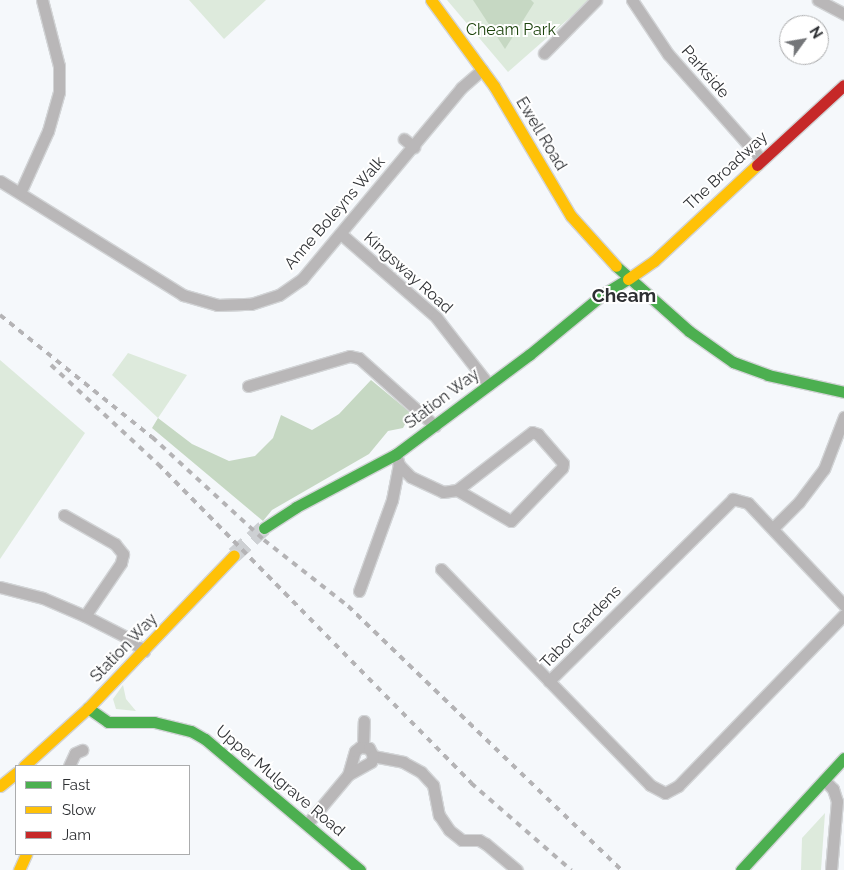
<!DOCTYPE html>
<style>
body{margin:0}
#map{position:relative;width:844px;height:870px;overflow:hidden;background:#f5f8fb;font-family:Raleway,sans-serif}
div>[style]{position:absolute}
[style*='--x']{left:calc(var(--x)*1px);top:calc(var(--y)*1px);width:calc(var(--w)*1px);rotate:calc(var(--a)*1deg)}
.green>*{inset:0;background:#ddeadc}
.forest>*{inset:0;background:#c6d8c3}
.secondary-tunnel>*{height:16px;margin-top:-8px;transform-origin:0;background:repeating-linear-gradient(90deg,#cdd0d3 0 16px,transparent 0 24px)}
.roads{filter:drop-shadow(1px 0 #d2d4d6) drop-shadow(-1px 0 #d2d4d6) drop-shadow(0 1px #d2d4d6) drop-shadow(0 -1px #d2d4d6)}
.street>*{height:11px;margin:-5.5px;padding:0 5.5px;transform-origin:5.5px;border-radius:5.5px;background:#b9b7b8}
.fast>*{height:11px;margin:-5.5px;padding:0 5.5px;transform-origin:5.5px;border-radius:5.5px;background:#4caf50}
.slow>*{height:11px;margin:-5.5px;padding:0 5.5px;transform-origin:5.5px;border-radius:5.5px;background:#ffc107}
.jam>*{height:11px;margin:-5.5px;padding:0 5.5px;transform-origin:5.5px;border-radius:5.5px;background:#c62828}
.rail>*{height:4px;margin-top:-2px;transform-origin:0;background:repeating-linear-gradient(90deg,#b4b3b5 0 6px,transparent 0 12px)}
span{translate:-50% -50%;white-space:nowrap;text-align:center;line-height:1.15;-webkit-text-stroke:4px #fff;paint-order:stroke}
.park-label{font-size:16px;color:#1e450e}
.street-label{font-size:16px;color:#2e3033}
.quarter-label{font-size:19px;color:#2e3033;font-weight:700}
.legend{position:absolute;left:15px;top:765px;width:175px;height:90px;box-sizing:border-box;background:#fff;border:1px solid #abacad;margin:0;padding:6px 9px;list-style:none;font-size:15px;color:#2e3033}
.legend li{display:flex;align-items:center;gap:10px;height:25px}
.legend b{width:25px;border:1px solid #abacad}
.north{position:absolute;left:779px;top:15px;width:50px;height:50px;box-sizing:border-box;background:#fff;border:1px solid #abacad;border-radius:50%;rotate:58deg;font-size:14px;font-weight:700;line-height:20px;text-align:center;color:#2e3033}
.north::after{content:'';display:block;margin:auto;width:18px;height:22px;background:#747679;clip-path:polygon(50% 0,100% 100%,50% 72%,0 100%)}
</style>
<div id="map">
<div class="green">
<div style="clip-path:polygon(189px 0,266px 0,224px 39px)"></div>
<div style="clip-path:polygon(447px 0,590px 0,508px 72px)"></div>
<div style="clip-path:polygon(128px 353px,187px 375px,158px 418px,112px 375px)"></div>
<div style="clip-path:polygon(0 360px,85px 433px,0 559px)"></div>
<div style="clip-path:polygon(123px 685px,126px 699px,136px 711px,116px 709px,113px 699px)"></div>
<div style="clip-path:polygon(825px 813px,821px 870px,801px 870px,802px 838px)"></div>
</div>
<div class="forest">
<div style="clip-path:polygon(473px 0,531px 0,534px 3px,505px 49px)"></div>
<div style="clip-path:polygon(371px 380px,411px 413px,403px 428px,388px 431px,369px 454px,272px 510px,263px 521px,152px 428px,158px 418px,192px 444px,229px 461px,255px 456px,273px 438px,281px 415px,312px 430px,339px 414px)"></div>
</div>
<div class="secondary-tunnel">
<div style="--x:234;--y:555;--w:40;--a:-42"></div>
</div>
<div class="roads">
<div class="street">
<div style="--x:632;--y:0;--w:65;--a:56.3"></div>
<div style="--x:668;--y:54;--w:140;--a:48.5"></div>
<div style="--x:818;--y:0;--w:30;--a:28"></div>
<div style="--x:544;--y:53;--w:74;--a:-45.5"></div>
<div style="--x:404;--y:139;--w:13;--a:39"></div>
<div style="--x:0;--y:181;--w:216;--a:31.9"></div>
<div style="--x:183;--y:295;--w:35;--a:16"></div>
<div style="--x:217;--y:305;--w:34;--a:-2"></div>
<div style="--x:251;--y:304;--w:29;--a:-18"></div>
<div style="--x:279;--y:295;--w:28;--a:-35"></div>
<div style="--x:302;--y:279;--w:249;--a:-50.2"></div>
<div style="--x:461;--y:88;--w:28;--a:-41"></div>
<div style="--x:20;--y:193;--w:68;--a:-65.7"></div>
<div style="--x:48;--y:131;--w:41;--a:-74.2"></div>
<div style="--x:59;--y:92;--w:26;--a:-90"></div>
<div style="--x:59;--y:66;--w:68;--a:-104.4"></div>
<div style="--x:341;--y:234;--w:126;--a:41.1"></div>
<div style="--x:436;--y:317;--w:86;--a:52.1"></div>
<div style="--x:248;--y:386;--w:106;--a:-16.4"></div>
<div style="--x:350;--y:356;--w:9;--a:13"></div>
<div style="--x:359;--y:358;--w:102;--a:41.8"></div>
<div style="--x:396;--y:454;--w:11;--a:75"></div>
<div style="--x:399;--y:465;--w:17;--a:45"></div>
<div style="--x:411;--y:477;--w:35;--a:25"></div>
<div style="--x:443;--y:492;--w:14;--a:-8"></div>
<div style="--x:457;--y:490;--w:62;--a:29.9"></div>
<div style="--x:511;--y:521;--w:74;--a:-46.1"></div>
<div style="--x:562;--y:468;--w:5;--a:-79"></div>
<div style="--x:563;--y:463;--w:38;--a:-131"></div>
<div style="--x:538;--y:434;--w:6;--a:-162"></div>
<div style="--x:532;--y:432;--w:95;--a:142.3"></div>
<div style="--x:64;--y:515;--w:59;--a:29.6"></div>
<div style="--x:115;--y:544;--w:13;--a:51"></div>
<div style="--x:123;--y:554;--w:9;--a:103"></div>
<div style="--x:121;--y:563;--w:64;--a:124.2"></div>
<div style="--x:773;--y:528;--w:37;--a:-45"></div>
<div style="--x:799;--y:502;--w:41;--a:-52.9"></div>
<div style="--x:824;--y:469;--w:56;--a:-69"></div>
<div style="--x:441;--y:569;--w:156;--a:46"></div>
<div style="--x:0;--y:587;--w:44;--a:14.3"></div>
<div style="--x:43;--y:598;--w:46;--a:23.2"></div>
<div style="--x:85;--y:616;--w:46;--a:27.1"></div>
<div style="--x:126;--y:637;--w:23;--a:38"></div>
<div style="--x:359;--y:591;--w:97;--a:-70.1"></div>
<div style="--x:392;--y:500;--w:36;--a:-79"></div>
<div style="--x:844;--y:605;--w:140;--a:-133.3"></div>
<div style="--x:748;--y:503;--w:16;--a:-165"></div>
<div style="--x:733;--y:499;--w:259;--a:135.3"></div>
<div style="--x:549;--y:681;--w:145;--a:45.8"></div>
<div style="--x:650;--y:785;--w:17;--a:28"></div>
<div style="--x:665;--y:793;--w:15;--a:-28"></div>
<div style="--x:678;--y:786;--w:238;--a:-45.9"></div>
<div style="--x:363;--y:746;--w:25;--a:-88"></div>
<div style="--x:373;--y:756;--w:31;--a:11"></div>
<div style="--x:403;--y:762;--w:21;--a:29"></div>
<div style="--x:421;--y:772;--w:18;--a:47"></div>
<div style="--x:433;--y:785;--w:31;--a:79"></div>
<div style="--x:439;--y:815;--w:18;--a:56"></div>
<div style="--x:449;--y:830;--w:16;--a:38"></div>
<div style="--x:462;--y:840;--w:17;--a:0"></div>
<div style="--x:479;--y:840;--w:8;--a:30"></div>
<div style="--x:486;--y:844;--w:40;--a:40"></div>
<div style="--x:69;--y:766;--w:14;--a:-65"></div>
<div style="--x:75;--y:753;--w:8;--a:-23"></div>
<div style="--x:824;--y:780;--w:13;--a:45"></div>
<div style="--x:833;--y:789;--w:13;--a:72"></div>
<div style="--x:837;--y:801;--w:69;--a:95"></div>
<div style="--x:307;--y:824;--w:64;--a:-50.1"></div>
<div style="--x:348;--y:775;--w:25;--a:-74"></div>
<div style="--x:355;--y:751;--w:6;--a:-39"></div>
<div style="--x:360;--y:747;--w:9;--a:6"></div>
<div style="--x:369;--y:748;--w:9;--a:63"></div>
<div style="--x:373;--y:756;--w:6;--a:108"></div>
<div style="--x:371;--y:762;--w:26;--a:151"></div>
</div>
<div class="fast">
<div style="--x:616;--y:266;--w:98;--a:41.7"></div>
<div style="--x:689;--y:331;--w:54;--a:35.2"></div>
<div style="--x:733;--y:362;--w:37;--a:20"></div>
<div style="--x:768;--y:375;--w:78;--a:12.6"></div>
<div style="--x:264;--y:528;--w:38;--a:-33"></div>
<div style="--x:296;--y:507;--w:113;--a:-27.9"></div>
<div style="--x:396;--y:454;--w:166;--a:-36.7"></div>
<div style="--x:529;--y:355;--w:94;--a:-39.4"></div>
<div style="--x:602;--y:295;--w:31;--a:-32"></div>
<div style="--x:88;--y:708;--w:24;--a:35"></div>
<div style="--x:108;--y:722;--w:46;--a:0"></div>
<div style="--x:154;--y:722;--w:38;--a:14"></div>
<div style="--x:191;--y:731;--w:16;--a:30"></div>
<div style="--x:205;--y:739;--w:203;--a:40.2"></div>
<div style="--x:741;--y:870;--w:152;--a:-47.4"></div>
</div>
<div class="slow">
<div style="--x:431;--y:0;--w:107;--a:53.8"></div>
<div style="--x:494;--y:86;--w:151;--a:59.4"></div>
<div style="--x:571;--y:216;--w:67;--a:48"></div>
<div style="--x:628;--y:279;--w:32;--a:-35"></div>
<div style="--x:654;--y:261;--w:141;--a:-43"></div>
<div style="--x:24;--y:766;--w:86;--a:-42.2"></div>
<div style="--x:88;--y:708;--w:211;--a:-46.3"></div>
<div style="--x:0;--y:786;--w:21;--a:-39"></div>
<div style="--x:19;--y:870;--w:17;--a:-66"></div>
</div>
<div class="jam">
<div style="--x:757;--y:165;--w:118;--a:-42.6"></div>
</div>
</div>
<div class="rail">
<div style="--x:0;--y:315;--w:195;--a:38.8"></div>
<div style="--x:152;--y:437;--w:152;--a:42.6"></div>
<div style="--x:264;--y:540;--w:107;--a:38.2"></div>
<div style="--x:348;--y:606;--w:380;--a:44"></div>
<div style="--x:51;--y:365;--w:146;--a:42.8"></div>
<div style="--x:158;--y:464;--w:447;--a:45.5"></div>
<div style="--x:471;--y:783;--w:133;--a:41"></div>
</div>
<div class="park-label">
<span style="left:511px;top:30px">Cheam Park</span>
</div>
<div class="street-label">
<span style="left:705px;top:72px;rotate:49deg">Parkside</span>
<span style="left:541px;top:134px;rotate:59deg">Ewell Road</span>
<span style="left:726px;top:171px;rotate:-43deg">The Broadway</span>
<span style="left:335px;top:213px;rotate:-49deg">Anne Boleyns Walk</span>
<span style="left:408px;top:273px;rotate:42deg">Kingsway Road</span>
<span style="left:442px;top:399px;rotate:-37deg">Station Way</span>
<span style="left:581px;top:627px;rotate:-46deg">Tabor Gardens</span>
<span style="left:124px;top:648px;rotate:-46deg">Station Way</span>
<span style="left:280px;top:781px;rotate:40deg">Upper Mulgrave Road</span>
</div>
<div class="quarter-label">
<span style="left:624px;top:296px">Cheam</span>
</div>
<ul class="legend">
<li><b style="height:6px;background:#4caf50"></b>Fast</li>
<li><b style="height:6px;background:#ffc107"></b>Slow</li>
<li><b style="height:6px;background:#c62828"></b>Jam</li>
</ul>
<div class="north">N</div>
</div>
